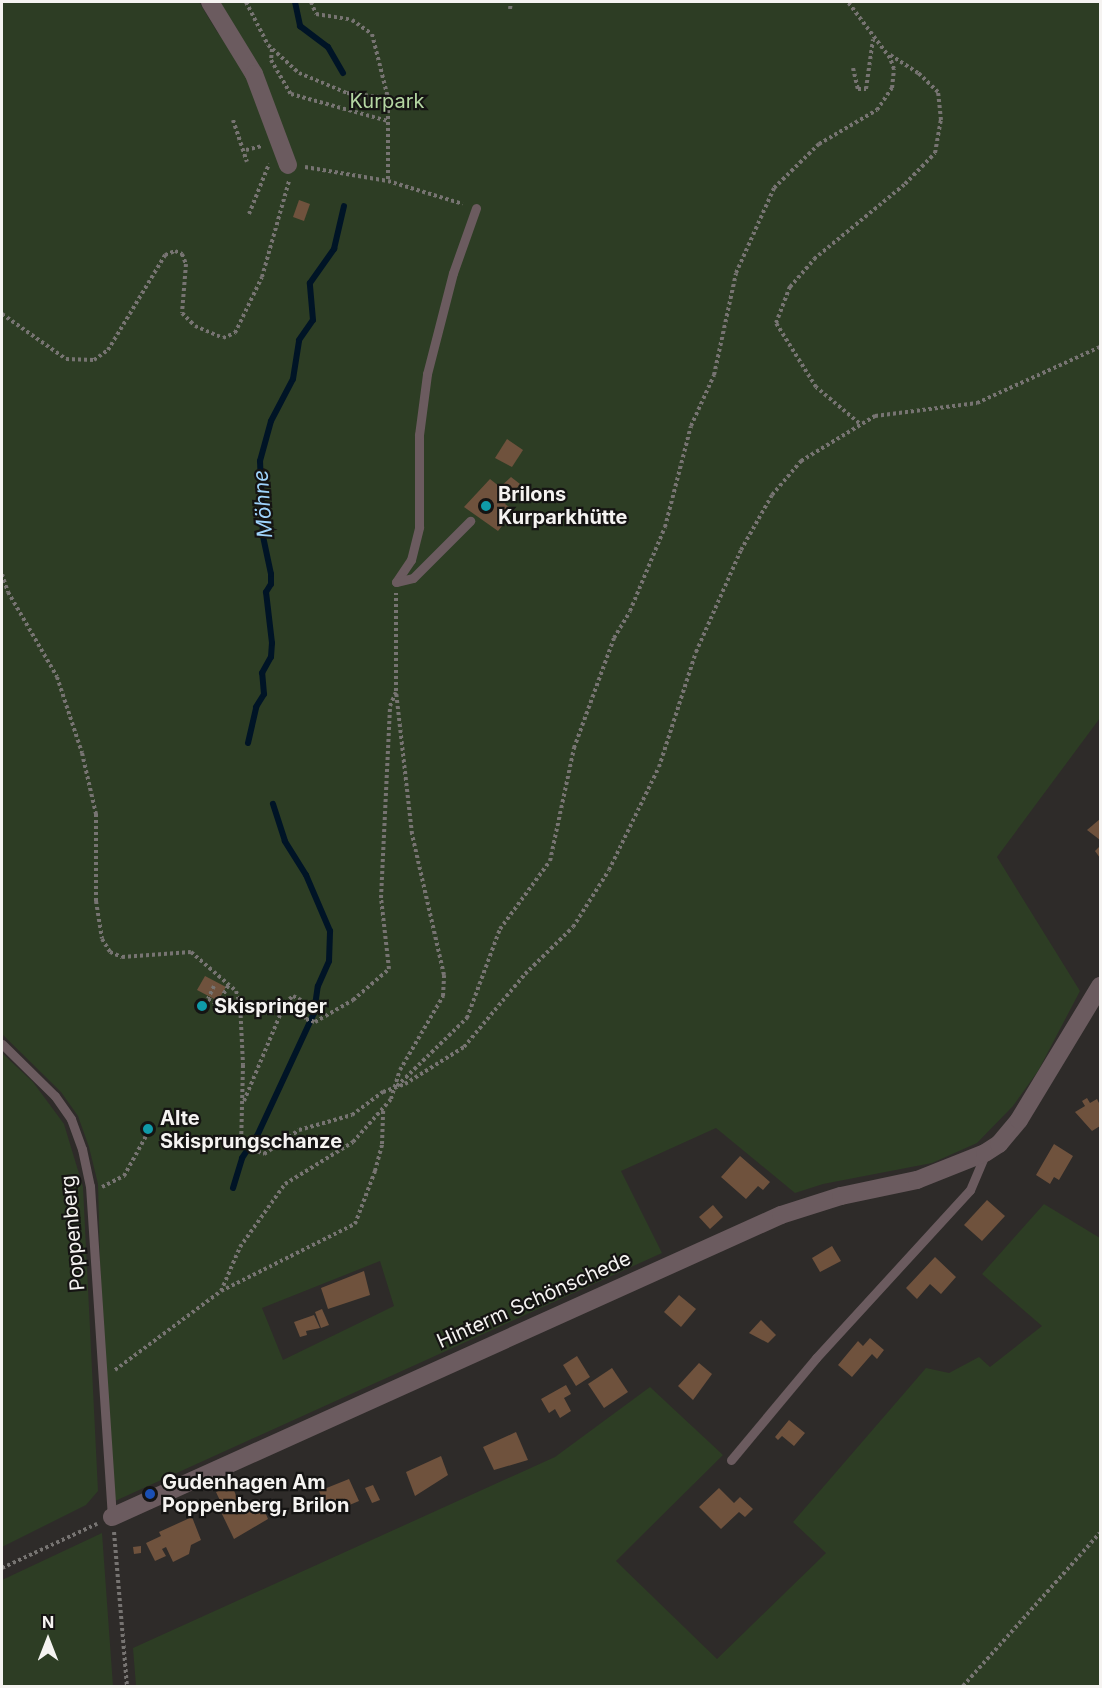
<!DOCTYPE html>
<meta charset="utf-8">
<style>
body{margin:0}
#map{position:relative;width:1102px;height:1688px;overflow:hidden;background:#2e2b29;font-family:Inter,sans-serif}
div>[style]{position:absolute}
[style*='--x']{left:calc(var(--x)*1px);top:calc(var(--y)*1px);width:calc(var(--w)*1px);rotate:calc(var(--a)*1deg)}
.green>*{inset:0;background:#2d3d24}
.stream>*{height:6px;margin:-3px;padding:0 3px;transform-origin:3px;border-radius:3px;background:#001426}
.building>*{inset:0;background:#6f523d}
.path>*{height:4px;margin-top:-2px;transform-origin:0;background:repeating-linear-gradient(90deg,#777472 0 3px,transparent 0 6px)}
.lane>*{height:9px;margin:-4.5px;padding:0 4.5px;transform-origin:4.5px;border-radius:4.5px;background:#6b5b5f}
.street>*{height:18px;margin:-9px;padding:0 9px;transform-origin:9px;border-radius:9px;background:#6b5b5f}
.dots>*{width:16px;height:16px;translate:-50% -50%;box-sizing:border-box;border:3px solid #151413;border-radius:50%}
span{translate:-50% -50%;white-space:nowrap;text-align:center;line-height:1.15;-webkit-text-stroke:4.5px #151413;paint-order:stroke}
.park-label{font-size:20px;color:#b4d6a2}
.poi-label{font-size:20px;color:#f5f3f1;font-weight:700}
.left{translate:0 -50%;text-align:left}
.street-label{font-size:20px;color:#f5f3f1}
.water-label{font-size:21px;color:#9fd4fd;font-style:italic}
.frame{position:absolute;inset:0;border:3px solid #f5f3f1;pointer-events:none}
.north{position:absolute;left:18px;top:1610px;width:60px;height:60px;-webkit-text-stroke:4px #151413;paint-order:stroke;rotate:0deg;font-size:16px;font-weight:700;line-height:24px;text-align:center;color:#f5f3f1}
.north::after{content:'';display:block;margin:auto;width:21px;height:27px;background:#f5f3f1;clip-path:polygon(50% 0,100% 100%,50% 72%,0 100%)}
</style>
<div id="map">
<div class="green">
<div style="clip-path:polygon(evenodd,2px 2px,199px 2px,219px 35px,205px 2px,1100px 2px,1100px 718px,997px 857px,1080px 991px,1038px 1071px,1013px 1106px,977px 1143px,932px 1163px,823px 1184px,795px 1193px,716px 1128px,621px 1171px,662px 1253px,115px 1501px,103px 1378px,98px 1184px,89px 1147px,78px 1116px,61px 1092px,2px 1034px,2px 2px,380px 1261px,394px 1306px,283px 1360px,262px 1308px,380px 1261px)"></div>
<div style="clip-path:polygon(2px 1053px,33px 1082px,64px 1124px,83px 1187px,98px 1491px,86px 1505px,2px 1547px)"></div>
<div style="clip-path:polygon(1044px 1204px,1100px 1238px,1100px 1686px,136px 1686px,133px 1648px,555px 1457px,650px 1387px,723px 1455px,616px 1561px,717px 1659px,826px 1553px,793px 1522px,926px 1368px,949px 1373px,979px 1357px,990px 1367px,1042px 1326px,982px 1274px)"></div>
<div style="clip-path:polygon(102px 1533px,113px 1686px,2px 1686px,2px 1580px)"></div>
</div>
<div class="stream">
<div style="--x:295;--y:2;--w:25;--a:78"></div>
<div style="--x:300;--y:26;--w:35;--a:37"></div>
<div style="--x:328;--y:47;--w:30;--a:60"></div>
<div style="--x:248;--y:743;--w:37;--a:-77"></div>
<div style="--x:256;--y:707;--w:15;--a:-58"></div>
<div style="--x:264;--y:694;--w:21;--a:-95"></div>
<div style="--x:262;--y:673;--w:18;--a:-61"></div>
<div style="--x:271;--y:657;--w:14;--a:-86"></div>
<div style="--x:272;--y:643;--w:51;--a:-96.7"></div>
<div style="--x:266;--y:592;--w:9;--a:-58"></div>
<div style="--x:271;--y:584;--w:10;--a:-90"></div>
<div style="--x:271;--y:574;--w:40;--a:-102"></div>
<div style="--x:263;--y:535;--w:74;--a:-92.3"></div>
<div style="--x:260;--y:461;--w:41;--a:-74.6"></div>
<div style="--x:271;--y:421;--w:47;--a:-62.4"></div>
<div style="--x:293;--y:379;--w:39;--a:-81"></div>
<div style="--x:299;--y:340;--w:24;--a:-55"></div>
<div style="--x:313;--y:320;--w:37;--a:-95"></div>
<div style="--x:310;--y:283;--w:42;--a:-54.8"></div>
<div style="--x:334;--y:249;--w:44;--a:-76.9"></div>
<div style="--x:233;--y:1188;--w:31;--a:-73"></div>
<div style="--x:242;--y:1158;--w:27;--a:-56"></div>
<div style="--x:257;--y:1136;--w:136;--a:-65.1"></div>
<div style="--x:314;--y:1013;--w:27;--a:-82"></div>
<div style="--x:318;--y:986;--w:27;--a:-66"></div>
<div style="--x:329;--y:961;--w:30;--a:-88"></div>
<div style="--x:330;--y:931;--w:61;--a:-113.2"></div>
<div style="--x:306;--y:875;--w:40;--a:-122"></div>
<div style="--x:285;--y:841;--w:39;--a:-108"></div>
</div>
<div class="building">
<div style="clip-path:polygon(299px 200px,310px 204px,304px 221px,293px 217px)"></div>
<div style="clip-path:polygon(507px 439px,523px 450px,512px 467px,495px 458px)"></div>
<div style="clip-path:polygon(511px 477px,520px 484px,505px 504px,509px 507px,502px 517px,506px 521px,498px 531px,464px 507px,490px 479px,500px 487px)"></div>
<div style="clip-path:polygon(1100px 819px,1100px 840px,1087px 830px)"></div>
<div style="clip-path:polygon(1100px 846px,1100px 858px,1095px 851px)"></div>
<div style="clip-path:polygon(205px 976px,226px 987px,218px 1001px,197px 990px)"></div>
<div style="clip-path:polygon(1087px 1098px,1090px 1103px,1097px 1099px,1100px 1105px,1100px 1126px,1092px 1131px,1075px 1112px,1085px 1106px,1082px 1101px)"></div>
<div style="clip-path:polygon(1054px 1144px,1073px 1156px,1059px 1180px,1054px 1177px,1050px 1184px,1036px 1175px)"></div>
<div style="clip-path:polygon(740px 1156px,770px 1182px,763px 1190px,758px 1186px,746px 1199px,721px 1177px)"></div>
<div style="clip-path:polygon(987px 1200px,1005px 1216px,982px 1241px,964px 1225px)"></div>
<div style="clip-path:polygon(713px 1205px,723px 1217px,710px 1229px,699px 1217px)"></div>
<div style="clip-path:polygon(832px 1246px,841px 1261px,820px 1272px,812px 1258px)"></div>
<div style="clip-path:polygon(935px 1257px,956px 1277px,941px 1294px,930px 1284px,917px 1299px,906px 1288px)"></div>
<div style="clip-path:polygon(364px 1271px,370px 1295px,328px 1309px,321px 1288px)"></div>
<div style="clip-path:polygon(679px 1295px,696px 1309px,681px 1327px,664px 1312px)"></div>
<div style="clip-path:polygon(322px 1309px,329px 1325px,321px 1328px,315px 1312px)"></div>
<div style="clip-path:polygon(314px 1315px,320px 1328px,306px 1331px,307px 1335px,300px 1337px,294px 1322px)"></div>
<div style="clip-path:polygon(761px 1320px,776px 1335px,768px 1343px,749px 1333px)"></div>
<div style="clip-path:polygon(870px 1338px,884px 1350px,877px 1359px,872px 1354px,852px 1377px,838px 1365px,858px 1341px,863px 1346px)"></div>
<div style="clip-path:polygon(577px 1356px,590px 1377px,576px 1386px,563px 1365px)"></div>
<div style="clip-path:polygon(699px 1363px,712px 1374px,693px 1400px,678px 1386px)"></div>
<div style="clip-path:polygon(612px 1368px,628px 1392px,604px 1408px,588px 1384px)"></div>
<div style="clip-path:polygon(566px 1385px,571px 1394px,564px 1398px,571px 1411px,560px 1418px,555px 1409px,549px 1413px,541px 1399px)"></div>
<div style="clip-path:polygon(789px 1420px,805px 1433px,794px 1446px,782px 1436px,778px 1440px,775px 1437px)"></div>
<div style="clip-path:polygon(516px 1432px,528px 1460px,494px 1470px,483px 1447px)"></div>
<div style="clip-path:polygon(441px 1456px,448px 1475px,415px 1496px,406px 1472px)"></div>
<div style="clip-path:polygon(349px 1479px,359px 1501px,328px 1514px,319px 1491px)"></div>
<div style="clip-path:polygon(232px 1485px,238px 1501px,223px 1507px,216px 1492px)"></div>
<div style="clip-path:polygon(373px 1485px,380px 1500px,372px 1503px,365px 1488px)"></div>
<div style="clip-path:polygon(719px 1488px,734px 1503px,740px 1497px,753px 1509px,745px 1517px,739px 1512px,721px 1529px,699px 1507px)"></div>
<div style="clip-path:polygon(260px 1500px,268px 1519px,234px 1539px,222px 1514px)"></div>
<div style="clip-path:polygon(192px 1517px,201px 1540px,191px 1545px,189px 1554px,173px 1562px,166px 1547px,162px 1549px,166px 1556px,155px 1561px,146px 1543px,161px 1536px,159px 1532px)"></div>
<div style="clip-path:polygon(141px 1546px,141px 1553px,134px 1554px,133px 1547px)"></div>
</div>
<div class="path">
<div style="--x:246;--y:2;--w:48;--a:62.9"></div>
<div style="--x:268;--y:45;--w:42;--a:42.1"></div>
<div style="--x:299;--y:73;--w:52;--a:22.6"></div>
<div style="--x:347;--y:93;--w:41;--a:7"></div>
<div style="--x:311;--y:2;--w:13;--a:67"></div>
<div style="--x:316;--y:14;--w:36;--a:9"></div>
<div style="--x:352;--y:20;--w:24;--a:35"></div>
<div style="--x:372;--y:34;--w:66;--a:76"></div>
<div style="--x:388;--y:98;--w:83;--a:90"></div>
<div style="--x:510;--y:9;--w:7;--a:-82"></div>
<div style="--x:272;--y:49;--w:11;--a:95"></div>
<div style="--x:271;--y:60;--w:39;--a:60"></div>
<div style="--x:291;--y:94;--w:101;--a:15.6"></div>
<div style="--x:853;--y:68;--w:22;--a:77"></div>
<div style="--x:858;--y:89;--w:8;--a:0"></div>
<div style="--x:866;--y:89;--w:50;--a:-82"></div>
<div style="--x:233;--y:120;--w:44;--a:71.6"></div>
<div style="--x:246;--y:150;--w:16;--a:-14"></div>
<div style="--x:305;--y:167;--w:84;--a:9.6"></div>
<div style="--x:388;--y:181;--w:78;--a:17"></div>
<div style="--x:249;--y:214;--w:54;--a:-68.2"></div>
<div style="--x:2;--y:314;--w:78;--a:35.1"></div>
<div style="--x:66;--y:359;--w:28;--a:2"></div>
<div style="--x:94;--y:360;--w:17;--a:-36"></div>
<div style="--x:108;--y:350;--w:111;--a:-59"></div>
<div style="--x:165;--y:255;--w:11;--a:-22"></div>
<div style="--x:175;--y:251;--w:8;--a:23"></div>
<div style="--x:182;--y:254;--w:11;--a:68"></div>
<div style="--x:186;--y:264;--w:49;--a:94.7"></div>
<div style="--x:182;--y:313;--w:18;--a:45"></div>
<div style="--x:195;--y:326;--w:30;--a:23"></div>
<div style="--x:223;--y:338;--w:13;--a:-23"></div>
<div style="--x:235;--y:333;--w:62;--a:-64.3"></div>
<div style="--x:262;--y:277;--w:100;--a:-74.3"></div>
<div style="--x:859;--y:423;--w:56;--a:-140.1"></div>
<div style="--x:816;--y:387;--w:75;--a:-122"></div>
<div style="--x:776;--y:323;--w:39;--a:-69"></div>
<div style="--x:790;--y:287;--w:37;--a:-49"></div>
<div style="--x:814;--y:259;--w:118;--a:-39.5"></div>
<div style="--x:905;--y:184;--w:43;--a:-45.9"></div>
<div style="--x:935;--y:153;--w:34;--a:-80"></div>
<div style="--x:941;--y:120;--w:28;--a:-96"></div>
<div style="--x:938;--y:92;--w:28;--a:-136"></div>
<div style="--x:918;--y:73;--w:35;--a:-147"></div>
<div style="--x:2;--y:574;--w:19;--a:72"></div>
<div style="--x:8;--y:592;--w:98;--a:60"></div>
<div style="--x:57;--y:677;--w:80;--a:71.8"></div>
<div style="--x:82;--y:753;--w:63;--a:77.1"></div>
<div style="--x:96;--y:814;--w:87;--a:90"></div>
<div style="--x:96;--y:901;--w:38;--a:81"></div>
<div style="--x:102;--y:939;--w:15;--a:58"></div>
<div style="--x:110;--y:952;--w:13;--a:23"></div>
<div style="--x:122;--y:957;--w:69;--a:-4.1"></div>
<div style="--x:191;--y:952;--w:60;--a:40.9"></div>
<div style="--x:236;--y:991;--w:13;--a:72"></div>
<div style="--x:240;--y:1003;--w:62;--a:87.2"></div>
<div style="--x:243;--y:1065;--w:80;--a:91.4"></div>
<div style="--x:241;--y:1145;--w:25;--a:21"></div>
<div style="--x:264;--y:1154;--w:42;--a:-34.4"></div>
<div style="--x:299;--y:1130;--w:55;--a:-15.8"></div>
<div style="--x:352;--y:1115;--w:39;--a:-37"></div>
<div style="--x:383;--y:1092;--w:23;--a:-20"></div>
<div style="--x:405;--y:1084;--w:70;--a:-32.1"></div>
<div style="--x:464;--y:1047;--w:95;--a:-50.1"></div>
<div style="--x:525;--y:974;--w:67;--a:-44.4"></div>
<div style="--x:573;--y:927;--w:67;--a:-57.7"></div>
<div style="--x:609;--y:870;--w:114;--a:-64.1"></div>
<div style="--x:659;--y:767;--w:121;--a:-72.2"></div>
<div style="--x:696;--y:652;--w:111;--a:-66.2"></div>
<div style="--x:741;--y:550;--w:63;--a:-60.6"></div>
<div style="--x:772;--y:495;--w:45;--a:-49.5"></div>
<div style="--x:801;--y:461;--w:87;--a:-31.3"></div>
<div style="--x:875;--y:416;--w:103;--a:-7.3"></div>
<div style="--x:977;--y:403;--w:135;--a:-24.5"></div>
<div style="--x:214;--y:986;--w:14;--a:115"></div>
<div style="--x:208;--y:999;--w:11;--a:27"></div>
<div style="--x:218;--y:1004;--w:23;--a:-61"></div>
<div style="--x:397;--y:1086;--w:98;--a:-44.2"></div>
<div style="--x:467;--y:1018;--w:95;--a:-69.7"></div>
<div style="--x:500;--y:929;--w:84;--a:-53.7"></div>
<div style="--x:550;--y:861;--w:116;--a:-78"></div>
<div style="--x:574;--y:748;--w:117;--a:-70"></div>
<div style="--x:614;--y:638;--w:31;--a:-59"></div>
<div style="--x:630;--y:611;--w:91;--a:-67.4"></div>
<div style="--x:665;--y:527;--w:104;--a:-75.6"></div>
<div style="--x:691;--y:426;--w:56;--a:-65.7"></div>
<div style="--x:714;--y:375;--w:104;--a:-77.8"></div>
<div style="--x:736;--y:273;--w:93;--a:-65.9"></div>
<div style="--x:774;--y:188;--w:63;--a:-44.4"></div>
<div style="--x:819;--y:144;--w:67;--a:-30.4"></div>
<div style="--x:877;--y:110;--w:27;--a:-56"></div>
<div style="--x:892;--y:88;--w:19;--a:-84"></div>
<div style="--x:894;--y:69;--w:12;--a:-110"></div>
<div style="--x:890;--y:58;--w:70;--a:-126.9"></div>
<div style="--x:244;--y:1101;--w:106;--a:-67.3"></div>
<div style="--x:285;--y:1003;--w:11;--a:-41"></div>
<div style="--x:293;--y:996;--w:9;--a:27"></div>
<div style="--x:301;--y:1000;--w:20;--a:75"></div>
<div style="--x:306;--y:1019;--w:9;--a:18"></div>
<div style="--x:315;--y:1022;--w:44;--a:-30.1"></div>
<div style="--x:353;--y:1000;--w:48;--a:-40.7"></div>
<div style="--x:389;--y:969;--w:71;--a:-96.4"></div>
<div style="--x:381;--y:898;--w:192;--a:-87.3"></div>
<div style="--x:390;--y:706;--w:15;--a:-67"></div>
<div style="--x:102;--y:1187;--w:25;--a:-27"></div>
<div style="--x:124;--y:1176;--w:46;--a:-61.2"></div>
<div style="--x:221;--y:1291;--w:48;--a:-66.6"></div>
<div style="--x:240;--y:1247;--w:77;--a:-54.5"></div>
<div style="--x:285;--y:1184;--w:80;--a:-31.7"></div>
<div style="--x:353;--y:1142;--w:57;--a:-48.5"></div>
<div style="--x:391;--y:1099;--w:30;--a:-73"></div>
<div style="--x:400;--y:1070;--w:86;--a:-59.8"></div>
<div style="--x:443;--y:996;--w:21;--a:-87"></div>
<div style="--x:444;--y:975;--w:145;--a:-102.8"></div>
<div style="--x:412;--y:834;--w:144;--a:-96.4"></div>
<div style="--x:396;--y:691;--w:98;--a:-90"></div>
<div style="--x:115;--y:1370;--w:132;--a:-36.7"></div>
<div style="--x:221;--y:1291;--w:150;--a:-26.6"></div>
<div style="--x:355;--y:1224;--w:57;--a:-69.3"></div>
<div style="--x:375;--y:1171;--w:28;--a:-75"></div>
<div style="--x:382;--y:1144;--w:36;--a:-88"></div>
<div style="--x:114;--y:1532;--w:155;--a:85.2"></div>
<div style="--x:2;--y:1568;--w:105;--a:-24.9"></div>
<div style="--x:963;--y:1686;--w:205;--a:-48.2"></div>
</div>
<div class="lane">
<div style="--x:396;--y:582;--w:27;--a:-56"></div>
<div style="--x:411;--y:560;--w:34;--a:-76"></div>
<div style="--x:419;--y:527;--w:92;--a:-90"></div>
<div style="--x:419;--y:435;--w:62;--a:-82.5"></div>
<div style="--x:427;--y:374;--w:104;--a:-75.6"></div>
<div style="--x:453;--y:273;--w:69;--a:-70.5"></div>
<div style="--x:396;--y:582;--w:17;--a:-13"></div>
<div style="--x:413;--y:578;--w:81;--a:-45"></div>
<div style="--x:2;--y:1044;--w:74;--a:44.5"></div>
<div style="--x:55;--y:1096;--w:28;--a:55"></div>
<div style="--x:71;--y:1119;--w:32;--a:70"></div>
<div style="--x:82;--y:1149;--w:38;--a:78"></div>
<div style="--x:90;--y:1186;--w:332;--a:86.2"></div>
<div style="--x:731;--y:1460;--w:133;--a:-50.2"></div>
<div style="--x:816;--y:1358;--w:228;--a:-47.5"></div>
<div style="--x:970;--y:1190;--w:39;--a:-67"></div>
</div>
<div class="street">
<div style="--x:210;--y:2;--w:84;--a:58.6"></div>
<div style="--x:254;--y:74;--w:97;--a:69.5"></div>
<div style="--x:112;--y:1517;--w:734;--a:-24.3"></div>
<div style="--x:781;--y:1215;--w:63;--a:-17.6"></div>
<div style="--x:841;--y:1196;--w:78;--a:-11.9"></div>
<div style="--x:917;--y:1180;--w:73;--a:-21.7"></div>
<div style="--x:985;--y:1153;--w:17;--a:-33"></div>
<div style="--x:999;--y:1144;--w:31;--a:-50"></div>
<div style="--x:1019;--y:1120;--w:157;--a:-58.8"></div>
</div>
<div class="dots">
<div style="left:486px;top:506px;background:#0f9aa8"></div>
<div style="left:202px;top:1006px;background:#0f9aa8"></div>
<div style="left:148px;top:1129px;background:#0f9aa8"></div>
<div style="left:150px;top:1494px;background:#1a4fb4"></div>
</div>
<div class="park-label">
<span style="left:387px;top:101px">Kurpark</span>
</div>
<div class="poi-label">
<span class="left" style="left:498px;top:506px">Brilons<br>Kurparkhütte</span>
<span class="left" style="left:214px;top:1006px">Skispringer</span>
<span class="left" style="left:160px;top:1130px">Alte<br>Skisprungschanze</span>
<span class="left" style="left:162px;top:1494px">Gudenhagen Am<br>Poppenberg, Brilon</span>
</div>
<div class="street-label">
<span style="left:73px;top:1233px;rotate:-95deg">Poppenberg</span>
<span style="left:534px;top:1300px;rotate:-24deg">Hinterm Schönschede</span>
</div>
<div class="water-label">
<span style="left:263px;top:504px;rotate:-94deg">Möhne</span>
</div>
<div class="frame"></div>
<div class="north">N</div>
</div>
